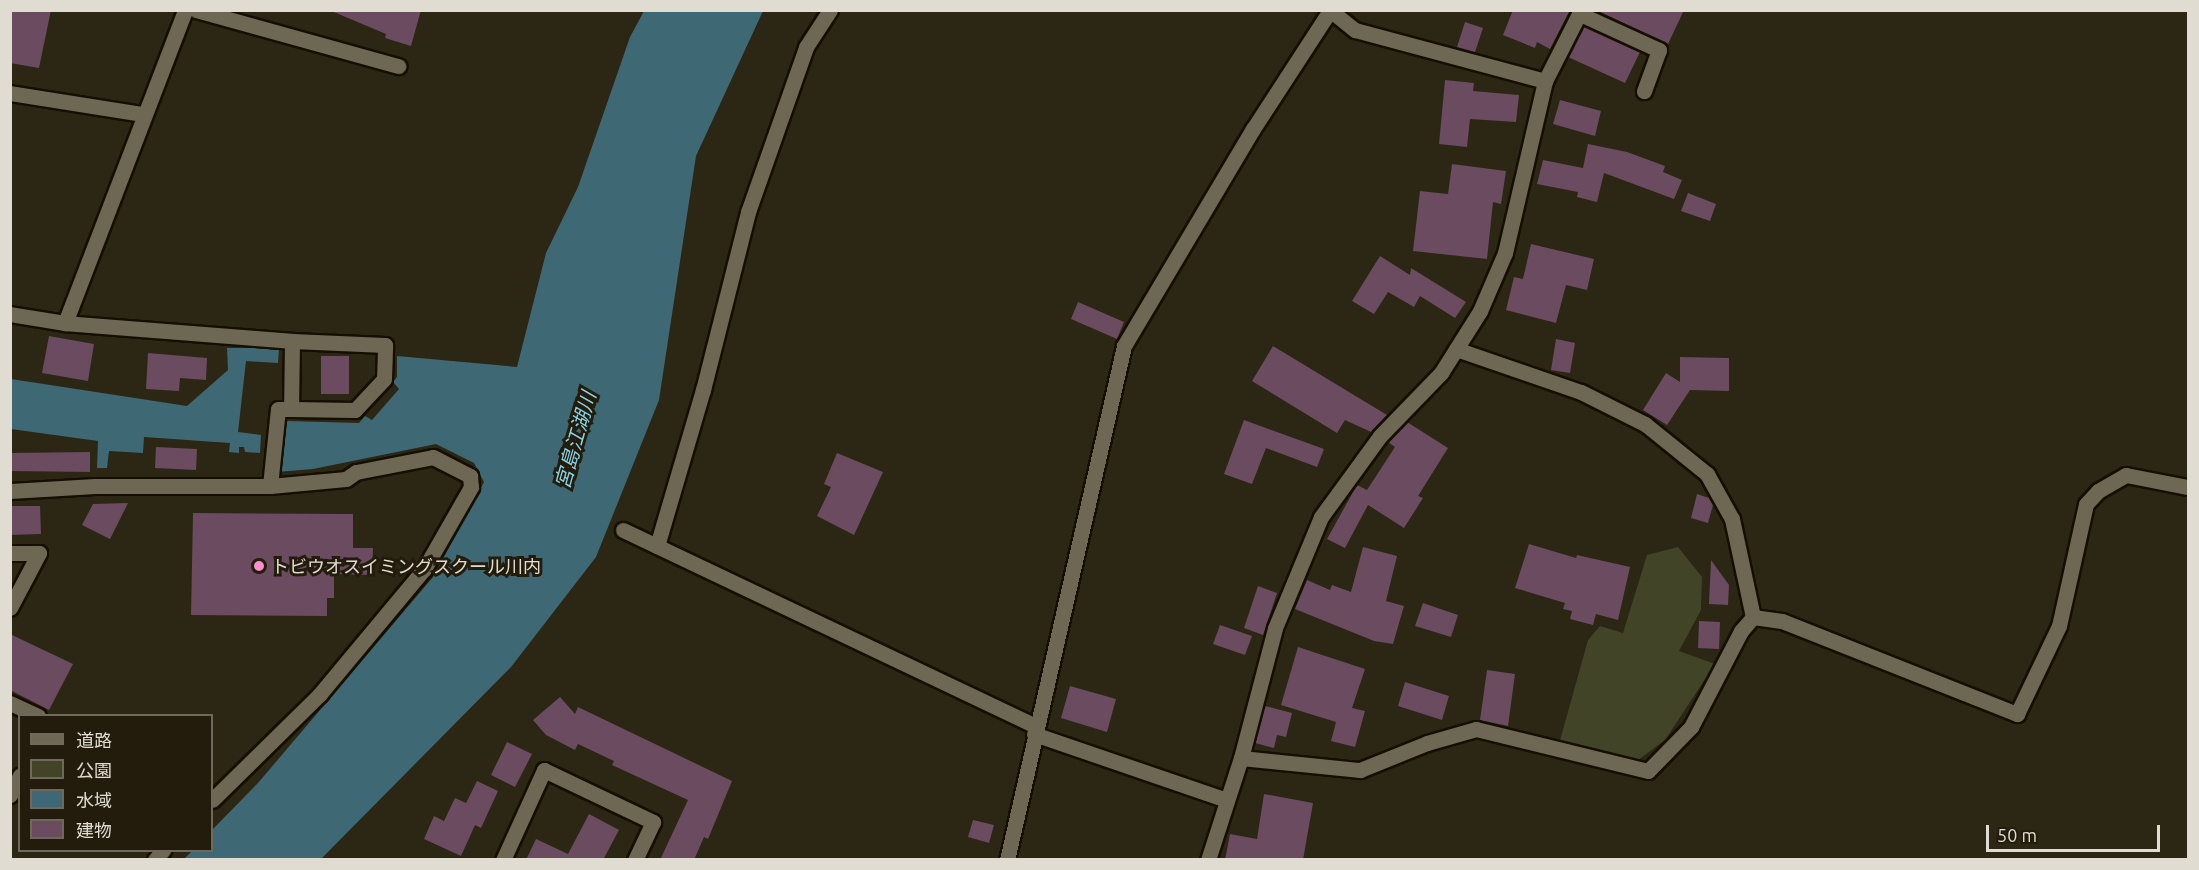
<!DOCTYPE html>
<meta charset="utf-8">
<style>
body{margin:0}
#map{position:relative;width:2199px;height:870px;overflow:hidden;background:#2c2615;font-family:Ubuntu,"Noto Sans JP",sans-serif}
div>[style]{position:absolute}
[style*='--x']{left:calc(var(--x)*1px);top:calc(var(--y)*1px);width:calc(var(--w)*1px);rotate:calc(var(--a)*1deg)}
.green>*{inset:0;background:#414426}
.water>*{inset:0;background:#3e6874}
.building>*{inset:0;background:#6a4b5f}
.roads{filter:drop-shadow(2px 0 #150e02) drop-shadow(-2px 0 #150e02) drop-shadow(0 2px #150e02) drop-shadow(0 -2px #150e02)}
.minor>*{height:15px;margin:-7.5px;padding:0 7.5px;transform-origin:7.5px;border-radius:7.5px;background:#6e6754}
.dots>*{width:16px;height:16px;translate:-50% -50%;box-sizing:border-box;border:3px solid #231c0c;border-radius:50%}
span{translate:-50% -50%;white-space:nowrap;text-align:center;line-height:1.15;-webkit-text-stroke:6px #231c0c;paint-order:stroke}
.poi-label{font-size:18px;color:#e0dcd2}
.left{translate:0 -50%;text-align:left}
.water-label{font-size:20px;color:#88d4e9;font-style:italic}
.frame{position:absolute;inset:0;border:12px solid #e0dcd2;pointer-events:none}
.legend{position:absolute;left:18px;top:714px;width:195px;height:138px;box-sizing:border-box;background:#231c0c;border:2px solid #6f695b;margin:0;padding:8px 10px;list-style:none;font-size:18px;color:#e0dcd2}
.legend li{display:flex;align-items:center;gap:12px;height:30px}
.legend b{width:30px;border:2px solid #6f695b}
.scale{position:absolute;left:1986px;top:825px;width:174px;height:27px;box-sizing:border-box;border:3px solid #e0dcd2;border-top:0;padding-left:8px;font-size:18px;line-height:21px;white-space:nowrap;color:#e0dcd2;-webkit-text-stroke:4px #231c0c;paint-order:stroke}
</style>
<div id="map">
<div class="green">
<div style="clip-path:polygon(1678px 547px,1702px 577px,1701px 610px,1679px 651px,1715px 664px,1665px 740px,1638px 760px,1559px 744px,1588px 640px,1600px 626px,1623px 633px,1647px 555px)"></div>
</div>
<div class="water">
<div style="clip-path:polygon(644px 11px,763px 11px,696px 156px,659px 400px,596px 557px,511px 667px,321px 859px,183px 860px,192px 851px,212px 850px,212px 830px,258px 783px,433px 577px,484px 482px,474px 463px,436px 444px,313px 469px,277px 472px,282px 427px,288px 421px,359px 423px,365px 416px,372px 420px,399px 389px,393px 382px,397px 377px,397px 356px,517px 367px,546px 253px,578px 187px,630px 37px)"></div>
<div style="clip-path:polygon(227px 348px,279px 348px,278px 363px,246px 361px,238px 432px,261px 435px,260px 453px,245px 452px,244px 447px,239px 447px,239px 453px,229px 452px,230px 443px,144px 437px,143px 453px,109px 451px,107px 468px,97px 468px,98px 441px,11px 429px,11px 379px,187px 406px,228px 370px)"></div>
</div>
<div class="building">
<div style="clip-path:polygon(10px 10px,51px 10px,39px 68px,10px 63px)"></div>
<div style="clip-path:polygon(329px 10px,421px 10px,411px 46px,385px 38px,386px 34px)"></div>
<div style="clip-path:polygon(1513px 10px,1570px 10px,1550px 49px,1537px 42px,1535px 48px,1503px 35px)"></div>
<div style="clip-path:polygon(1596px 10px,1684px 10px,1668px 44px)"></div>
<div style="clip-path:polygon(1465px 22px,1483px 28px,1475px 52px,1457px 47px)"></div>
<div style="clip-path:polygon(1584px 26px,1640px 52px,1625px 83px,1568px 57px)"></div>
<div style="clip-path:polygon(1445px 80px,1474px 83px,1473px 91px,1519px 95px,1516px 122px,1470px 119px,1467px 147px,1439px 144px)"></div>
<div style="clip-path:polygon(1560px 100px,1601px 111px,1595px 136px,1553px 124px)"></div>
<div style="clip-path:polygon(1588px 144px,1627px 152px,1665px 166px,1663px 172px,1682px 180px,1674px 199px,1604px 173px,1597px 202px,1577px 197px,1578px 192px,1537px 184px,1543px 160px,1583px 168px)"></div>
<div style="clip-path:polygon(1452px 164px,1506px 171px,1501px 204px,1493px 202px,1487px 259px,1413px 251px,1420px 191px,1448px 194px)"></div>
<div style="clip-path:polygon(1688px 193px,1716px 204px,1710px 221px,1681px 211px)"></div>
<div style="clip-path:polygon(1531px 244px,1594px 259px,1587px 290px,1566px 285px,1556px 323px,1506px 310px,1514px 277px,1523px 279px)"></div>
<div style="clip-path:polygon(1380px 256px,1410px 275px,1411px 268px,1466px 302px,1455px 318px,1420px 296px,1414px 307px,1388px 292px,1374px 314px,1352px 301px)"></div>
<div style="clip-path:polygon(1078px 302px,1124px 322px,1117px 339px,1071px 319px)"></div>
<div style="clip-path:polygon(49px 336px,94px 344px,88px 381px,42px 373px)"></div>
<div style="clip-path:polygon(1556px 339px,1575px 343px,1570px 373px,1551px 370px)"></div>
<div style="clip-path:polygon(1273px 346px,1387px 415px,1371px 432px,1345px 420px,1337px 433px,1252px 381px)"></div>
<div style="clip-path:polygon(148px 353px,207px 358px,206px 380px,180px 378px,179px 391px,146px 389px)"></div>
<div style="clip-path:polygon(321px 356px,349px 356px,349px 394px,321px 394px)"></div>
<div style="clip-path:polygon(1680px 357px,1729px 358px,1729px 391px,1690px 390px,1667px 425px,1643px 410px,1666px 373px,1680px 382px)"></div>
<div style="clip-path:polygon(1244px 420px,1324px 449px,1317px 467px,1266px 448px,1252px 484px,1224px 474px)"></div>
<div style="clip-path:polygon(1407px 422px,1448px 448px,1418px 496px,1423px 498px,1404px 528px,1368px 505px,1345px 548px,1327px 539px,1357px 485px,1367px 490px,1395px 447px,1388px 442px)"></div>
<div style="clip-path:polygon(156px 447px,197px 449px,196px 470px,155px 468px)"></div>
<div style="clip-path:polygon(90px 452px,90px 472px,10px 471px,10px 453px)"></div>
<div style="clip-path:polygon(837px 453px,883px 472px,854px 535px,817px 516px,831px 487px,824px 484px)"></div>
<div style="clip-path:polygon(1697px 494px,1709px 498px,1713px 505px,1708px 523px,1691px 518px)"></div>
<div style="clip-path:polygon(128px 503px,110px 539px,82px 525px,93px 504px)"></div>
<div style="clip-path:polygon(10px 506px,40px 506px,41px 534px,10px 535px)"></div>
<div style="clip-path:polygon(193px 513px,353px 514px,353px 548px,373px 548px,372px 575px,334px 574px,334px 598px,327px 598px,327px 616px,191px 615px)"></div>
<div style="clip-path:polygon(1529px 544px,1576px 558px,1577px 555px,1630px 567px,1618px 620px,1596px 614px,1593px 625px,1570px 619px,1572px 611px,1563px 609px,1565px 603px,1515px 588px)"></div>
<div style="clip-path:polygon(1363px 547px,1397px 556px,1386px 601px,1404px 606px,1393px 644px,1374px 641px,1295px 609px,1307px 580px,1330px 590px,1332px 585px,1351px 592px)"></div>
<div style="clip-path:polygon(1711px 560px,1729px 585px,1728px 605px,1709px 604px)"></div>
<div style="clip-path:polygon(1258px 586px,1277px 593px,1263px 635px,1244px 628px)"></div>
<div style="clip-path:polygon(1423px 603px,1458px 615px,1451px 637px,1415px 626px)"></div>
<div style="clip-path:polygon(1699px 621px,1720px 622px,1719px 649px,1698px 648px)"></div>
<div style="clip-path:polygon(1220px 625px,1252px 636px,1245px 655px,1213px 644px)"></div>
<div style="clip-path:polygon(10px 634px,73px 664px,49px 710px,10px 690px)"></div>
<div style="clip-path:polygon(1298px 647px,1365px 669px,1352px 708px,1365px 711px,1355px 747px,1331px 741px,1336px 722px,1281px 705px)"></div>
<div style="clip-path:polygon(1487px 670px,1515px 674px,1508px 726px,1480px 720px)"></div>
<div style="clip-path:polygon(1405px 682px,1449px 696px,1442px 720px,1398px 706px)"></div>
<div style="clip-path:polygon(1070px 686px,1116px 699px,1107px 732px,1061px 718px)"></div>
<div style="clip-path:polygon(560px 697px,575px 714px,578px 707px,732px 781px,708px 839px,704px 837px,694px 860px,660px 860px,688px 800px,612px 765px,614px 761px,578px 744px,575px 750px,546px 735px,533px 720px)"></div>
<div style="clip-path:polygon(1265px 706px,1292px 713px,1286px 737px,1277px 735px,1274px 748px,1255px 743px)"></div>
<div style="clip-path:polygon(507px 742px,532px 754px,515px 787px,491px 775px)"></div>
<div style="clip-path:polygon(477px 781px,498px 791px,481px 828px,475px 825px,461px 856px,424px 839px,434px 816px,444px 821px,455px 798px,466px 803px)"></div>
<div style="clip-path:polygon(1264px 794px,1313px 803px,1303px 860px,1225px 860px,1230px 834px,1257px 839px)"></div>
<div style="clip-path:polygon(589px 814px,619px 830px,603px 860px,526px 860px,536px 839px,568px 854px)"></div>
<div style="clip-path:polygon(973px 820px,994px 825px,989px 843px,968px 837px)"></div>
</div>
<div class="roads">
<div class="minor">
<div style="--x:196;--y:10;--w:210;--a:15.5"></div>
<div style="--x:1330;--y:10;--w:32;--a:39"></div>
<div style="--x:1355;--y:30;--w:197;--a:15"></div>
<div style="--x:1580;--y:14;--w:87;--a:24.5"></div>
<div style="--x:1659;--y:50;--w:44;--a:110.1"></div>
<div style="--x:10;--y:93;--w:135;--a:9"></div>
<div style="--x:10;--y:314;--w:56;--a:9.3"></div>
<div style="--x:65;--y:323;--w:335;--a:-69"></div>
<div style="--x:65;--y:323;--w:228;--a:4.5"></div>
<div style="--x:1456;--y:349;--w:132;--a:19"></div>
<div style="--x:1581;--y:392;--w:72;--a:26.6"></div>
<div style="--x:1645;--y:424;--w:80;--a:38.9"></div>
<div style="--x:1707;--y:474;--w:51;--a:60.9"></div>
<div style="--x:1732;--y:519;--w:100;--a:77.9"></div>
<div style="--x:270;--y:486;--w:77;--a:-84.1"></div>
<div style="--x:278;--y:409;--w:13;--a:0"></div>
<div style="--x:291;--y:409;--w:64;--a:0.9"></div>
<div style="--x:355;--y:410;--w:42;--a:-46.9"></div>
<div style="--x:384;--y:379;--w:34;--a:-88"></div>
<div style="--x:385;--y:345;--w:93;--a:-177.5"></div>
<div style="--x:292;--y:341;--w:68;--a:90.8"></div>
<div style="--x:10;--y:491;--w:85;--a:-3.4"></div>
<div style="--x:95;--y:486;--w:175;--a:0"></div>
<div style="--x:270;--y:486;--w:76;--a:-5.3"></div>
<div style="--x:346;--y:479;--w:12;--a:-35"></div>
<div style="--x:356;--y:472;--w:78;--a:-11"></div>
<div style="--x:433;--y:457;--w:42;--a:27.2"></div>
<div style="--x:470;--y:476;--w:11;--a:85"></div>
<div style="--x:471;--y:487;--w:95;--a:119.8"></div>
<div style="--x:424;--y:569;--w:163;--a:129.8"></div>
<div style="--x:320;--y:694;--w:151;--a:135.5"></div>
<div style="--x:623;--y:530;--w:458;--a:25.4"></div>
<div style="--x:657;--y:546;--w:163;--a:-73.6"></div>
<div style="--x:703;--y:390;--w:184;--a:-75.8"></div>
<div style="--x:748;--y:212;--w:175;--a:-70.6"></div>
<div style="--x:806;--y:47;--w:44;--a:-57"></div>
<div style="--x:10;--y:553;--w:29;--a:0"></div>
<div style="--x:39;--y:553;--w:62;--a:117.8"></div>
<div style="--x:10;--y:703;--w:31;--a:25"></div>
<div style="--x:1034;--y:734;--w:204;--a:18.9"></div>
<div style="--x:1241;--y:758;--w:120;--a:5.8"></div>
<div style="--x:1360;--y:770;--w:72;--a:-21.9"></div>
<div style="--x:1427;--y:743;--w:51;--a:-15.9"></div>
<div style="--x:1476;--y:729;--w:177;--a:13.7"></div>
<div style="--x:1648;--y:771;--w:62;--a:-45.7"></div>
<div style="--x:1691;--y:727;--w:108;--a:-62.5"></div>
<div style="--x:1741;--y:631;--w:18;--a:-49"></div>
<div style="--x:1753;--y:617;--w:29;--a:8"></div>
<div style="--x:1782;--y:621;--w:253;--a:21.6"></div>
<div style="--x:2017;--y:714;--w:98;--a:-64.5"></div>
<div style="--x:2059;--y:626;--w:125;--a:-77.5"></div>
<div style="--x:2086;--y:504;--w:18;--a:-47"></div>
<div style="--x:2098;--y:491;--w:32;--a:-30"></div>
<div style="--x:2126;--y:475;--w:63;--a:11"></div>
<div style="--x:10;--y:795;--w:22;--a:-63"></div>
<div style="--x:155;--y:860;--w:13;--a:-51"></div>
<div style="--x:503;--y:860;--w:99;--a:-65.5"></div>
<div style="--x:544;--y:770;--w:121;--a:25.5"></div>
<div style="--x:653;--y:822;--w:42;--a:115.3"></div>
<div style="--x:1007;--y:860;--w:527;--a:-77.18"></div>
<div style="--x:1124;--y:346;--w:252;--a:-59.3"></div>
<div style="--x:1253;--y:129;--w:140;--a:-57"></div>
<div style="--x:1208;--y:860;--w:107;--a:-72.1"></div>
<div style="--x:1241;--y:758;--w:134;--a:-75.3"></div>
<div style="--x:1275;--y:628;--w:120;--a:-67.5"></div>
<div style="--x:1321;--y:517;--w:100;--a:-53.9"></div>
<div style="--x:1380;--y:436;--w:88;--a:-45.9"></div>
<div style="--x:1441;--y:373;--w:73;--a:-57.8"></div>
<div style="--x:1480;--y:311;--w:63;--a:-66.7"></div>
<div style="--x:1505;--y:253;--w:177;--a:-76.9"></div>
<div style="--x:1545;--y:81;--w:80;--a:-63.1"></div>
</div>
</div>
<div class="dots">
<div style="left:259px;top:566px;background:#f98fca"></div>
</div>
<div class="poi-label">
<span class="left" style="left:271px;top:566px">トビウオスイミングスクール川内</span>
</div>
<div class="water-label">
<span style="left:575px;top:440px;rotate:-74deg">宮島江湖川</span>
</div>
<div class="frame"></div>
<ul class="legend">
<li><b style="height:8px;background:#6e6754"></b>道路</li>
<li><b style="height:16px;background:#414426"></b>公園</li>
<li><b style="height:16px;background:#3e6874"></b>水域</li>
<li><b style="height:16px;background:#6a4b5f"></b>建物</li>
</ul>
<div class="scale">50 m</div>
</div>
